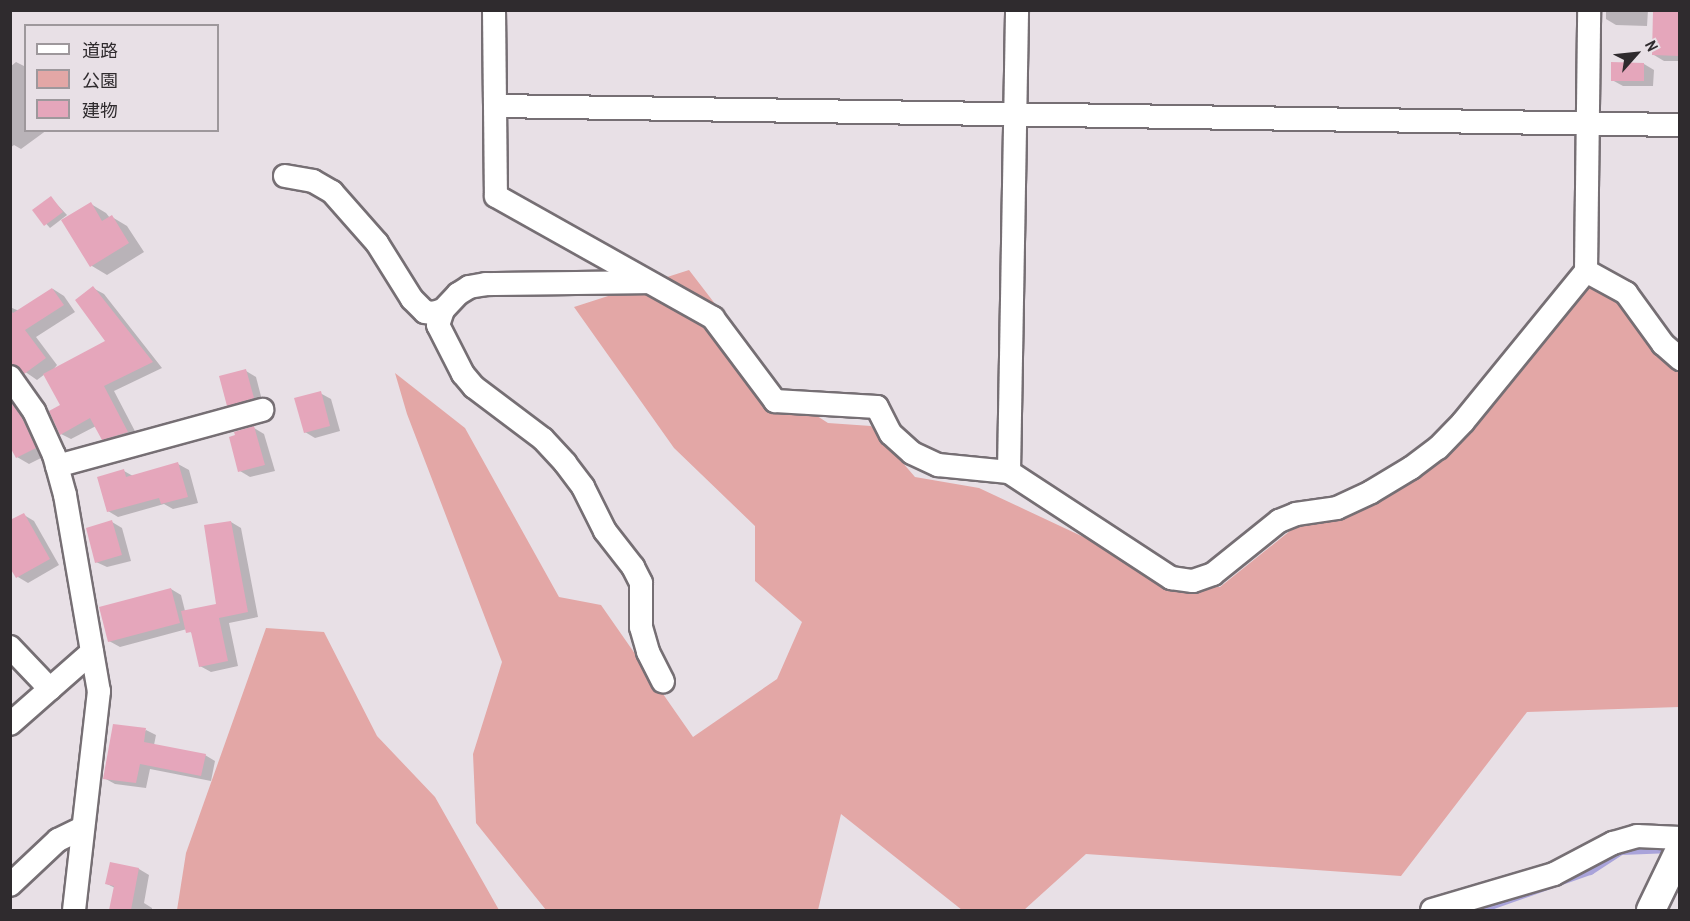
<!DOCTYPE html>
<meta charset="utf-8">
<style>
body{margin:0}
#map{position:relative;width:1690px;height:921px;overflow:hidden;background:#e8e0e6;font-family:"Archivo Narrow","Noto Sans JP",sans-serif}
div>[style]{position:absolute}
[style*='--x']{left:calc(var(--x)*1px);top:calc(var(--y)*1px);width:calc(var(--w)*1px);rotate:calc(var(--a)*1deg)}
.green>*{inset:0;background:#e3a7a6}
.shadow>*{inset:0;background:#0003}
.stream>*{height:7px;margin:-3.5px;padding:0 3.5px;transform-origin:3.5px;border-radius:3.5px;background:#a9a3da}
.building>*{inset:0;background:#e5a6bb}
.roads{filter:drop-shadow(2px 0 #766f74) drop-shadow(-2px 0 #766f74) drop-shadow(0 2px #766f74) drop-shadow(0 -2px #766f74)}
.minor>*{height:22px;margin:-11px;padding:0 11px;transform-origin:11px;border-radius:11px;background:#fff}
.tertiary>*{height:28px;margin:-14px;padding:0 14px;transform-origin:14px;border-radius:14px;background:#fff}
span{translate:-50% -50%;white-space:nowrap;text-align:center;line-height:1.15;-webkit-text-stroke:5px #e8e0e6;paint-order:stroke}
.frame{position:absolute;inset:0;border:12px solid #2f2b2e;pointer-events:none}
.legend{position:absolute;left:24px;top:24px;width:195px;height:108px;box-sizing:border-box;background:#e8e0e6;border:2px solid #9e989c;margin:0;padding:8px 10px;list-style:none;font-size:18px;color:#2f2b2e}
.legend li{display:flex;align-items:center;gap:12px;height:30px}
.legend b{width:30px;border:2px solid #9e989c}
.north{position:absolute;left:1606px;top:24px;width:60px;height:60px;-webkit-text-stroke:4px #e8e0e6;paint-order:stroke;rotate:63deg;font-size:16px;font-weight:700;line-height:24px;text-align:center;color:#2f2b2e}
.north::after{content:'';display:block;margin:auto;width:21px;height:27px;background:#2f2b2e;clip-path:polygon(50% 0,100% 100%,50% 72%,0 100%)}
</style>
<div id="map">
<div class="green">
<div style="clip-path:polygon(689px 270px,786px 396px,828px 423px,871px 426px,915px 477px,979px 488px,1186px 585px,1220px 587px,1301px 522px,1463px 437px,1583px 282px,1624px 304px,1679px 369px,1679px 707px,1527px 712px,1401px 876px,1086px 854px,1024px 910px,962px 910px,841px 814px,818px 910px,546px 910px,476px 823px,473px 754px,502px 662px,407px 414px,395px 373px,465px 428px,559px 597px,601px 605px,693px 737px,777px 679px,802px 622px,755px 581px,755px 526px,674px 448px,574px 307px)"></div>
<div style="clip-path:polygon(266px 628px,324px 632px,377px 736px,435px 797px,499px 910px,177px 910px,186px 853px)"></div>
</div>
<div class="shadow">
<div style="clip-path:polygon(1606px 10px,1648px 10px,1647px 26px,1616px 25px,1606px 19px)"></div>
<div style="clip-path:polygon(1680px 10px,1680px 61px,1664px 61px,1654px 55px)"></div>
<div style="clip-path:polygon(16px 62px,26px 67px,26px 130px,47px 130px,21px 149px,14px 145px,10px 148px,10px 67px)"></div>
<div style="clip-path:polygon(1644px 64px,1654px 70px,1653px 86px,1623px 86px,1612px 80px)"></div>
<div style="clip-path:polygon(51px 198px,67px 215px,50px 228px,34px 210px)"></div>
<div style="clip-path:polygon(91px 204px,106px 213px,110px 218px,112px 217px,127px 226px,144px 252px,107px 275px,92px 266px)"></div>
<div style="clip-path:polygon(93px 288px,104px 294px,162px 368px,114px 391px,138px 437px,113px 445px,103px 439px,96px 426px,71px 439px,61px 434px,62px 406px,45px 374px,37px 380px,24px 371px,15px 372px,10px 380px,10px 307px,19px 311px,53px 289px,64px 296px,75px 312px,36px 337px,57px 365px,52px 371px,107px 341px)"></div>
<div style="clip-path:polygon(246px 371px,256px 377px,263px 404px,239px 411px,228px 405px)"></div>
<div style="clip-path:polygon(10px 389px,47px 455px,29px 464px,17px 457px,10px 443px)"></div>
<div style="clip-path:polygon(320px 393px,331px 399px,340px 431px,315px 438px,305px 432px)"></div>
<div style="clip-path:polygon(254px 428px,264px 434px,275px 471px,250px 477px,240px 471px)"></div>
<div style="clip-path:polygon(178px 464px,189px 470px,198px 503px,173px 509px,164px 504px,118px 517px,108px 511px,124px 471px,133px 476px)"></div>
<div style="clip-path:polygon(24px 515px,34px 521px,59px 565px,28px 583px,18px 577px,10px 565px)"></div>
<div style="clip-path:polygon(112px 522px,122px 528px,131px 561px,107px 567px,96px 562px)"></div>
<div style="clip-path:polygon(231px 522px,241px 528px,258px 617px,229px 623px,238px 666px,211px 672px,200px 666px,194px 635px,187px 629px,120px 647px,109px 641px,171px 589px,181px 595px,185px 611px,217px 605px)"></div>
<div style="clip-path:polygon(146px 730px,156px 735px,154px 745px,205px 755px,215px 761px,211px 781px,150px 769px,146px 788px,115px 784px,104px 778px)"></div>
<div style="clip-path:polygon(111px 864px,139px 869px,149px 875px,144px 903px,152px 908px,152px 910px,111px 910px,115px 888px,107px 884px)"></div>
</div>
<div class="stream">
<div style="--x:1479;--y:910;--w:118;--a:-19.4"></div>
<div style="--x:1590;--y:871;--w:37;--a:-33"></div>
<div style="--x:1621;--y:851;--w:50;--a:-2.3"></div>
</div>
<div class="building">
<div style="clip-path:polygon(1653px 10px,1680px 10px,1680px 56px,1652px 55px)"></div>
<div style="clip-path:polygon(1611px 62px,1644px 63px,1644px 81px,1611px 81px)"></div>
<div style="clip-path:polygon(51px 196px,63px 212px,44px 226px,32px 210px)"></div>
<div style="clip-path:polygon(91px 202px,102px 221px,112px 215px,129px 243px,90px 267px,61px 220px)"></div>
<div style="clip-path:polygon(93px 286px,153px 362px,104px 386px,128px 432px,102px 440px,90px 418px,60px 435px,49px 411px,60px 405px,43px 374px,105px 341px,75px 300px)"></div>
<div style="clip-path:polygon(52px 288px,64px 305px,25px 330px,46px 358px,24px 374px,16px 365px,10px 364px,10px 310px,13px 313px)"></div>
<div style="clip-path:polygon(246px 369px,254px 398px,227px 406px,219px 376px)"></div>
<div style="clip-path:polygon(321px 391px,330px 426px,304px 433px,294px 398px)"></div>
<div style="clip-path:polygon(10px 401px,22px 418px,36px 448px,16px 458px,10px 447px)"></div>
<div style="clip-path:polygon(254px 426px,265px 465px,238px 472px,229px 437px,235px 435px,234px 432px)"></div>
<div style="clip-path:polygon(178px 462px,188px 497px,161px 504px,159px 498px,107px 512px,97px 477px,124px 469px,126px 477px)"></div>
<div style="clip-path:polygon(24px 513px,50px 559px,16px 578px,10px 568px,10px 520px)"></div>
<div style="clip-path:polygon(112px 520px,122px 555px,95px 563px,86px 528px)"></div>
<div style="clip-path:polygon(231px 521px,248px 612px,219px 618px,228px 661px,199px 667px,191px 632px,186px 633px,181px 611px,216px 604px,204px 525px)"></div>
<div style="clip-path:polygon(171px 588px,180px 623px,108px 642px,99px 607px)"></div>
<div style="clip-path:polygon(113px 724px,146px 728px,144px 742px,206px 754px,201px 776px,140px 764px,136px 783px,103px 779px)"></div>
<div style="clip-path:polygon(110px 862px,139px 868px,131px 910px,109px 910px,114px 886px,105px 884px)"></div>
</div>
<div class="roads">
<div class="minor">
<div style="--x:494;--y:10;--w:186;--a:89.4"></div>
<div style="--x:496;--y:196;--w:249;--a:29.3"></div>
<div style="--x:713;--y:318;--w:104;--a:53.2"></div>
<div style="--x:775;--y:401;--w:102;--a:3.4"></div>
<div style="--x:877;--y:407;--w:30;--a:63"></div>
<div style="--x:891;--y:434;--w:28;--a:42"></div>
<div style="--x:912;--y:453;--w:29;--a:25"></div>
<div style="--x:938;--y:465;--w:71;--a:5.6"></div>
<div style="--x:1009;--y:472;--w:194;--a:33.2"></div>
<div style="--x:1171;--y:578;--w:22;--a:8"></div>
<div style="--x:1193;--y:581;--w:21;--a:-19"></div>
<div style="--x:1213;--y:574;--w:85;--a:-38.8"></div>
<div style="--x:1279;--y:521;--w:18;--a:-22"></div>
<div style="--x:1296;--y:514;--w:41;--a:-8.3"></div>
<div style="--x:1337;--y:508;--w:38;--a:-25"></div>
<div style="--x:1371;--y:492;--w:47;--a:-31"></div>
<div style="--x:1411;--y:468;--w:34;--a:-37"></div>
<div style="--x:1438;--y:448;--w:36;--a:-46"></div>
<div style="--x:1463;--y:422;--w:195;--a:-50.8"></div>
<div style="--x:1586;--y:271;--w:46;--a:28.8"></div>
<div style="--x:1626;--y:293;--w:63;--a:54"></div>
<div style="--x:1663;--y:344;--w:23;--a:41"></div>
<div style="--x:495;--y:106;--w:1185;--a:0.92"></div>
<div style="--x:285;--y:176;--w:28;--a:10"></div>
<div style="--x:313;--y:181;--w:22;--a:30"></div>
<div style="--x:332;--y:192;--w:68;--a:48.6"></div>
<div style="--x:377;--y:243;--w:66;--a:58"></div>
<div style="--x:412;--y:299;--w:18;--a:45"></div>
<div style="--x:425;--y:312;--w:8;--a:7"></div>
<div style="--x:433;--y:313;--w:10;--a:-17"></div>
<div style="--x:443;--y:310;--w:22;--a:-47"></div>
<div style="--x:458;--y:294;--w:13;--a:-32"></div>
<div style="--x:469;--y:287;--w:17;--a:-10"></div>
<div style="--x:486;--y:284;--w:160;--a:-0.7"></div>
<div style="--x:1586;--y:271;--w:261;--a:-89.3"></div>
<div style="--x:443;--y:310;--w:16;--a:108"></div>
<div style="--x:438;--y:325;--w:55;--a:63"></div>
<div style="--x:463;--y:374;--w:17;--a:50"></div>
<div style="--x:474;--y:387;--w:86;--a:37"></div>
<div style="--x:543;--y:439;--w:33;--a:47"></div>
<div style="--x:565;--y:463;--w:30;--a:53"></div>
<div style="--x:583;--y:487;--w:49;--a:63.4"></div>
<div style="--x:605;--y:531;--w:46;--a:52.1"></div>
<div style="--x:633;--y:567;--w:18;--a:63"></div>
<div style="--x:641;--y:583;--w:44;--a:90"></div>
<div style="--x:641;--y:627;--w:26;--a:74"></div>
<div style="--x:648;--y:652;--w:33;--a:63"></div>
<div style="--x:10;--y:377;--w:42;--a:54.8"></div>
<div style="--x:34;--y:411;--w:48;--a:65.6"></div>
<div style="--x:54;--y:455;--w:41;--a:74.6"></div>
<div style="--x:65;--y:495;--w:199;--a:80.2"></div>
<div style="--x:99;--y:691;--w:220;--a:96.5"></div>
<div style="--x:57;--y:466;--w:213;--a:-15.3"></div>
<div style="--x:1009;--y:472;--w:462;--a:-89"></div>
<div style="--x:10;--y:647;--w:58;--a:46.4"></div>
<div style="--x:10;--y:724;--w:109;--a:-41.3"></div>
<div style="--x:10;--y:885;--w:66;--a:-43.2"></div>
<div style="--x:58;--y:840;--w:28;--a:-26"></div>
<div style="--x:1432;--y:910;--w:127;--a:-16.4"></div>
<div style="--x:1554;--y:874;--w:67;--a:-27.7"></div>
<div style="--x:1613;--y:843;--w:25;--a:-16"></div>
<div style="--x:1637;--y:836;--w:43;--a:2.7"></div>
</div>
<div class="tertiary">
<div style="--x:1651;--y:910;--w:67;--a:-64.2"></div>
</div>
</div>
<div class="frame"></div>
<ul class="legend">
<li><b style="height:8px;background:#fff"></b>道路</li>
<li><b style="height:16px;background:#e3a7a6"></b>公園</li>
<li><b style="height:16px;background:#e5a6bb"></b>建物</li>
</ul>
<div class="north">N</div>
</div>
